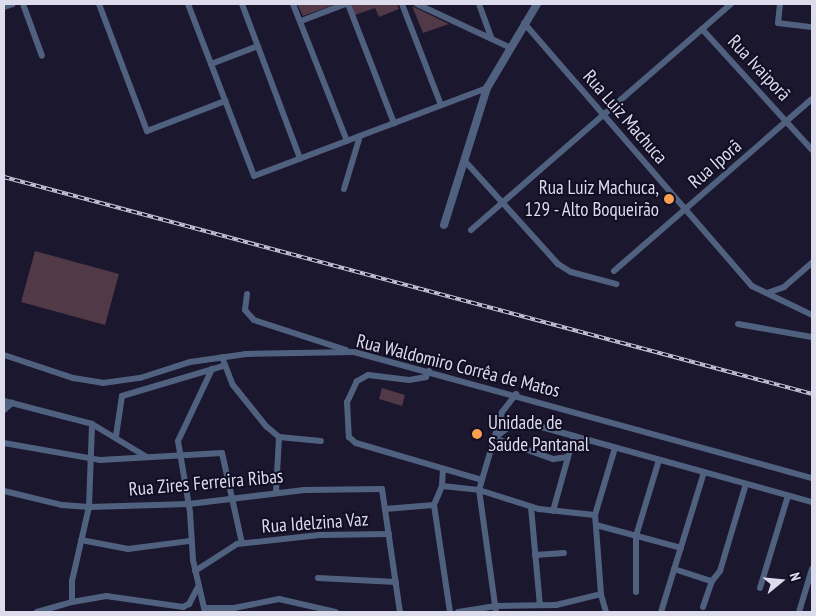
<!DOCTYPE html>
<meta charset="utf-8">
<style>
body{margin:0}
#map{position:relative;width:816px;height:616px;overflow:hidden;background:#1a172e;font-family:"PT Sans Narrow",sans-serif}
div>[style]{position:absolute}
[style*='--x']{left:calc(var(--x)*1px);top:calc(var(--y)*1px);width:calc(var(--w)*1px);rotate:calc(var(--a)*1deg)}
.green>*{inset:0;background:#513948}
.minor>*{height:6px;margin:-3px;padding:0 3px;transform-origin:3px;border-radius:3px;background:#506180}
.tertiary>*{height:8px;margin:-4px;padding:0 4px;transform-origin:4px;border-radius:4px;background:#506180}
.rail>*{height:4px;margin-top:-2px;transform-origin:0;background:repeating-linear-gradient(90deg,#110e24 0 5.5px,#c7c6d8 0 11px);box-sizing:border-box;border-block:1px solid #c7c6d8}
.dots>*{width:14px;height:14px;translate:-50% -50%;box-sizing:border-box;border:2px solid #110e24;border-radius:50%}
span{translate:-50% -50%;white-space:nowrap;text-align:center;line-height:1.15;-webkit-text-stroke:4px #110e24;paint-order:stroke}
.street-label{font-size:19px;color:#dddced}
.poi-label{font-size:19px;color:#dddced}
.right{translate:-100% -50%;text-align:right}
.left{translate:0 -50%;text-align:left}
.frame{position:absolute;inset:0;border:5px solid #dddced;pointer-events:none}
.north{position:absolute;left:756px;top:556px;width:50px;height:50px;-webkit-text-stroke:4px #110e24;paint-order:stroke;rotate:73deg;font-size:14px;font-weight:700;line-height:20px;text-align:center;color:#dddced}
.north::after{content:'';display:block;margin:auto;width:18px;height:22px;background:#dddced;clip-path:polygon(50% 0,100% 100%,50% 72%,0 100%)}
</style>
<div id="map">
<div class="green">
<div style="clip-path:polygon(297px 4px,336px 4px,303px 16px)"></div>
<div style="clip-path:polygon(351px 4px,397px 4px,399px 9px,379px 17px,375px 8px,355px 15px)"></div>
<div style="clip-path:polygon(412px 6px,449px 24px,423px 33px)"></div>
<div style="clip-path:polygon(35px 251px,119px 274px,105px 325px,21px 302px)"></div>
<div style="clip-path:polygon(382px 388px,405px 395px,402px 406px,379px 399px)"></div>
</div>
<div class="minor">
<div style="--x:23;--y:4;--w:55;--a:69.9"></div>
<div style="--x:99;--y:4;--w:136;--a:69.3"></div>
<div style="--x:147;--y:131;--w:84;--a:-21"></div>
<div style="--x:188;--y:4;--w:184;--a:69"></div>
<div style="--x:254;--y:176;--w:249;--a:-20.7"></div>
<div style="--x:242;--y:4;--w:165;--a:69.4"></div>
<div style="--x:293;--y:4;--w:147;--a:68.5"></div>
<div style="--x:348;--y:4;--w:128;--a:68.9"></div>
<div style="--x:402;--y:4;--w:108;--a:68.9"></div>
<div style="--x:417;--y:4;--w:102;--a:25.1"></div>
<div style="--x:479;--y:4;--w:37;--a:70"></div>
<div style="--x:780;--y:4;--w:19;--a:96"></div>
<div style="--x:778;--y:23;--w:34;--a:7"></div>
<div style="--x:4;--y:7;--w:9;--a:-18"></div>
<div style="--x:301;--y:21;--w:47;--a:-21.1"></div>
<div style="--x:524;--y:23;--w:348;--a:49.1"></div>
<div style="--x:752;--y:286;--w:67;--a:25.8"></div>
<div style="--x:702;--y:29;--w:164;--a:47.7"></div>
<div style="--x:211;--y:64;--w:50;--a:-21"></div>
<div style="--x:464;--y:160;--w:140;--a:47.9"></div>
<div style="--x:558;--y:264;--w:15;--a:32"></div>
<div style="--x:571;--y:272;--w:47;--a:14.9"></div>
<div style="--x:344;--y:189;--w:55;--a:-73.2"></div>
<div style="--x:471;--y:230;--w:344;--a:-41"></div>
<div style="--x:614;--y:271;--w:262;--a:-41"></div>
<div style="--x:767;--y:293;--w:18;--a:-19"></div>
<div style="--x:784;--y:287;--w:37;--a:-41"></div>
<div style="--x:247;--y:294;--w:16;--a:97"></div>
<div style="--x:245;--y:310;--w:13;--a:48"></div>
<div style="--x:254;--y:320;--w:97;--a:18.1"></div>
<div style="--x:738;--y:324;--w:75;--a:10"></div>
<div style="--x:4;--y:355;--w:73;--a:18.4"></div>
<div style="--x:73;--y:378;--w:30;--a:9"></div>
<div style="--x:103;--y:383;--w:37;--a:-8"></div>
<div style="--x:140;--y:378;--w:52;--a:-17.7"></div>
<div style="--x:190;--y:362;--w:57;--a:-8.1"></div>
<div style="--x:246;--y:354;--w:108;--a:-1.1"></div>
<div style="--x:354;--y:352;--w:475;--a:15.4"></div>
<div style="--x:222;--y:357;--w:30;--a:69"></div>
<div style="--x:233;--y:385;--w:53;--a:51.2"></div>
<div style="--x:266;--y:426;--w:17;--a:40"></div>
<div style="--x:279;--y:437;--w:55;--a:93.1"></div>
<div style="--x:429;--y:371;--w:7;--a:117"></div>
<div style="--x:426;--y:377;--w:17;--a:170"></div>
<div style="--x:409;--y:380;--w:41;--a:-173"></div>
<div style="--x:368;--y:375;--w:13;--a:151"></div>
<div style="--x:357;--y:381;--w:23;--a:115"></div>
<div style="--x:347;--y:402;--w:35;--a:87"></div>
<div style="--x:349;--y:437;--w:9;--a:41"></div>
<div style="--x:356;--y:443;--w:131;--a:16.4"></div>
<div style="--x:4;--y:401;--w:91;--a:14.6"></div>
<div style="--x:92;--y:424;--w:62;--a:31.1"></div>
<div style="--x:4;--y:410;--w:11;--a:-41"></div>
<div style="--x:116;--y:436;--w:40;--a:-81.5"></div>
<div style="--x:122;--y:396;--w:105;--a:-16.5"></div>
<div style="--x:279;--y:437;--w:42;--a:5.4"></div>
<div style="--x:494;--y:438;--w:24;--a:-36"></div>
<div style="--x:513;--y:424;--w:14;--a:-4"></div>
<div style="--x:527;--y:423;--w:296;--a:15.5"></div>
<div style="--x:494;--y:438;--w:63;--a:19.6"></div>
<div style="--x:553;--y:459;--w:15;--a:-8"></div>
<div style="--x:4;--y:443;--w:97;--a:10"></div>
<div style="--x:100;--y:460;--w:122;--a:-3.3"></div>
<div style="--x:222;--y:453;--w:92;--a:77.5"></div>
<div style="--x:443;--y:470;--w:16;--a:94"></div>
<div style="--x:442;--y:486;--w:21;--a:113"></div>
<div style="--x:434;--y:505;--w:108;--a:81.5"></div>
<div style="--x:442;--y:486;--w:37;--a:6"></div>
<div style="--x:479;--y:490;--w:63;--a:17.6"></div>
<div style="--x:539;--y:509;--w:56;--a:6.1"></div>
<div style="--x:4;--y:491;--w:60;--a:13.6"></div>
<div style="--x:62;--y:505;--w:27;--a:4"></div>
<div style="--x:89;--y:507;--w:100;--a:-1.7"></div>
<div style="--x:189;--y:504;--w:116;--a:-6.9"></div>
<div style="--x:304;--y:490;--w:78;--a:-0.7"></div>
<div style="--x:382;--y:489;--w:124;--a:81.7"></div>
<div style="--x:531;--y:507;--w:98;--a:84.8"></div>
<div style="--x:385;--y:509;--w:49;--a:-4.7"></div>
<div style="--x:553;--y:511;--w:78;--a:-74.4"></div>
<div style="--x:596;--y:525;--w:88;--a:15.1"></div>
<div style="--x:81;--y:540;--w:48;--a:10.8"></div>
<div style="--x:128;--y:549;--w:63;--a:-7.4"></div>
<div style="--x:535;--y:555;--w:29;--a:-4"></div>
<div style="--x:674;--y:569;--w:40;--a:18"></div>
<div style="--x:195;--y:571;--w:50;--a:-32.7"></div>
<div style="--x:237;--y:544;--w:83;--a:-6.2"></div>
<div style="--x:320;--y:535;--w:69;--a:-0.8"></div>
<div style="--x:318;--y:578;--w:78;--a:2.9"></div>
<div style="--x:760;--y:588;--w:96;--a:-73.1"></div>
<div style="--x:636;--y:592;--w:56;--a:-90"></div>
<div style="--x:636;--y:536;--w:79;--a:-73.2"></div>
<div style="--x:72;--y:602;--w:21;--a:-90"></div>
<div style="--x:72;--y:581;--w:76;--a:-77.1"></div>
<div style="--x:89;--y:507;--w:83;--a:-87.9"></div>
<div style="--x:703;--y:607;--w:28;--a:-71"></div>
<div style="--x:712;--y:581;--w:13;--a:-51"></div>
<div style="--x:720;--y:571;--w:91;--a:-73.4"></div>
<div style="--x:205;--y:608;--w:29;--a:0"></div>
<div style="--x:234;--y:608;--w:46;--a:-11.3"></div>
<div style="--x:279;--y:599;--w:58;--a:12.8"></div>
<div style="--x:37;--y:612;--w:36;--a:-16"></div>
<div style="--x:72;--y:602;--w:35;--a:-10"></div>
<div style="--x:106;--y:596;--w:78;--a:8.1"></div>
<div style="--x:183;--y:607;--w:7;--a:-27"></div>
<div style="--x:189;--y:604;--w:21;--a:-62"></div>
<div style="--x:205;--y:612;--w:53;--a:-103"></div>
<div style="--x:193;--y:560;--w:48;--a:-93.6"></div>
<div style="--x:190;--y:512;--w:72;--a:-99.6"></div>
<div style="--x:178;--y:441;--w:80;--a:-64.7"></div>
<div style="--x:458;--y:612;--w:37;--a:-9"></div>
<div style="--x:495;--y:606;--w:61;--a:-0.9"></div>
<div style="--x:556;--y:605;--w:46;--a:-13.7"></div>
<div style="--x:496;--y:612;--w:123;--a:-97.9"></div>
<div style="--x:479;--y:490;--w:81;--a:-73.6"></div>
<div style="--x:502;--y:412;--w:23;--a:-52"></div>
<div style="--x:606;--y:612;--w:19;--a:-106"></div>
<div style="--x:601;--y:594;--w:79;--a:-94.3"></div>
<div style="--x:595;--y:515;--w:70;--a:-73.4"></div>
<div style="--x:661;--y:612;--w:146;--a:-72.9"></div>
<div style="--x:799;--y:612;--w:45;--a:-73.2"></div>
</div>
<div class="tertiary">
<div style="--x:444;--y:225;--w:144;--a:-72.6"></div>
<div style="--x:487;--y:88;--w:98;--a:-59.2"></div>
</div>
<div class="rail">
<div style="--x:4;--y:177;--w:837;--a:15.03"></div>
</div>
<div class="dots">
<div style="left:669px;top:199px;background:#fb9e50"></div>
<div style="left:477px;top:434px;background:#fb9e50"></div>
</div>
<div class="street-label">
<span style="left:759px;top:68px;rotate:47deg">Rua Ivaiporã</span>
<span style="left:625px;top:117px;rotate:49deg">Rua Luiz Machuca</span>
<span style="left:715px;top:164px;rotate:-41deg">Rua Iporã</span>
<span style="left:458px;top:366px;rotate:14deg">Rua Waldomiro Corrêa de Matos</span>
<span style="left:206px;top:483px;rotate:-5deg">Rua Zires Ferreira Ribas</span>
<span style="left:315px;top:523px;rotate:-4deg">Rua Idelzina Vaz</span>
</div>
<div class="poi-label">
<span class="right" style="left:659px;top:199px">Rua Luiz Machuca,<br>129 - Alto Boqueirão</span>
<span class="left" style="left:488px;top:434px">Unidade de<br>Saúde Pantanal</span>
</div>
<div class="frame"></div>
<div class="north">N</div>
</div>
